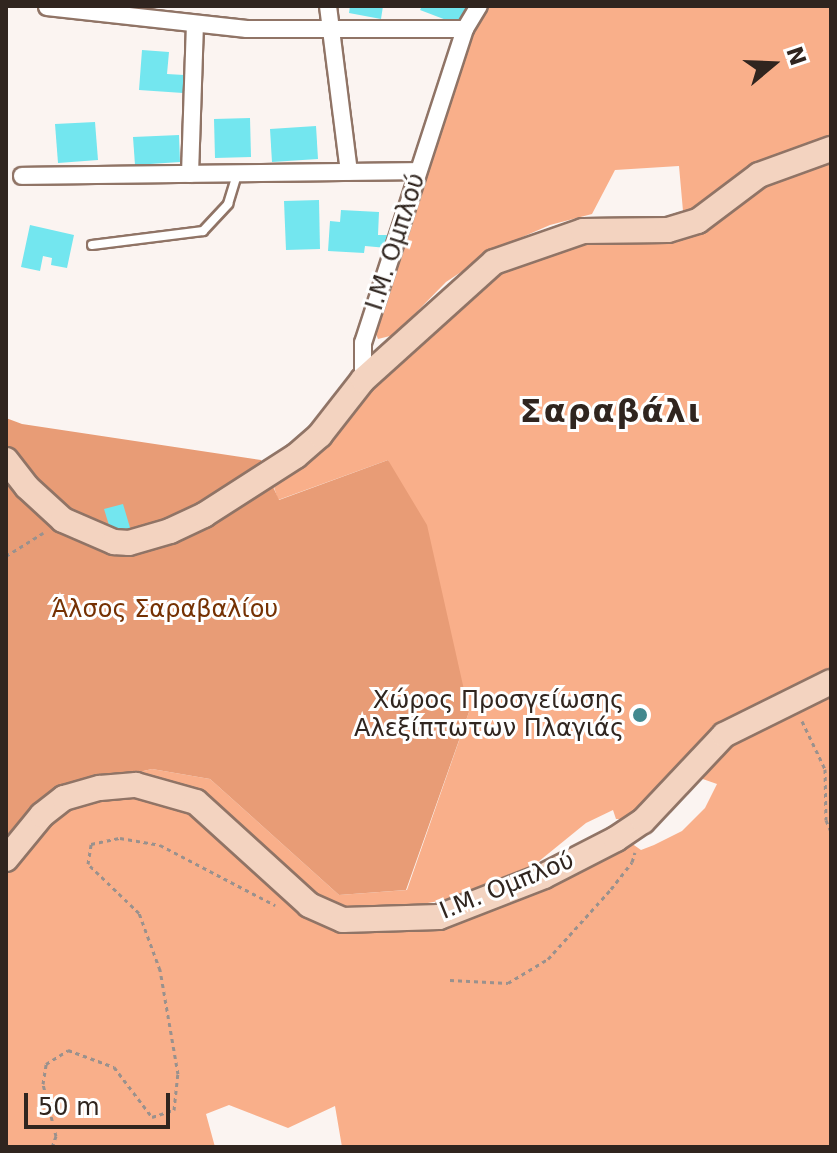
<!DOCTYPE html>
<meta charset="utf-8">
<style>
body{margin:0}
#map{position:relative;width:837px;height:1153px;overflow:hidden;background:#fbf4f1;font-family:"DejaVu Sans",sans-serif}
div>[style]{position:absolute}
[style*='--x']{left:calc(var(--x)*1px);top:calc(var(--y)*1px);width:calc(var(--w)*1px);rotate:calc(var(--a)*1deg)}
.green>*{inset:0;background:#f9af8a}
.forest>*{inset:0;background:#e89c76}
.building>*{inset:0;background:#73e6ef}
.path>*{height:3px;margin-top:-1.5px;transform-origin:0;background:repeating-linear-gradient(90deg,#9a918d 0 4px,transparent 0 8px)}
.roads{filter:drop-shadow(2px 0 #907466) drop-shadow(-2px 0 #907466) drop-shadow(0 2px #907466) drop-shadow(0 -2px #907466)}
.lane>*{height:8px;margin:-4px;padding:0 4px;transform-origin:4px;border-radius:4px;background:#fff}
.street>*{height:16px;margin:-8px;padding:0 8px;transform-origin:8px;border-radius:8px;background:#fff}
.secondary>*{height:24px;margin:-12px;padding:0 12px;transform-origin:12px;border-radius:12px;background:#f3d3c0}
.dots>*{width:22px;height:22px;translate:-50% -50%;box-sizing:border-box;border:4px solid #fff;border-radius:50%}
span{translate:-50% -50%;white-space:nowrap;text-align:center;line-height:1.15;-webkit-text-stroke:6px #fff;paint-order:stroke}
.street-label{font-size:24px;color:#30251f}
.park-label{font-size:24px;color:#753103}
.poi-label{font-size:24px;color:#30251f}
.right{translate:-100% -50%;text-align:right}
.district-label{font-size:32px;color:#30251f;font-weight:700;letter-spacing:2px}
.frame{position:absolute;inset:0;border:8px solid #30251f;pointer-events:none}
.north{position:absolute;left:733px;top:24px;width:80px;height:80px;-webkit-text-stroke:6px #fff;paint-order:stroke;rotate:71deg;font-size:22px;font-weight:700;line-height:32px;text-align:center;color:#30251f}
.north::after{content:'';display:block;margin:auto;width:28px;height:36px;background:#30251f;clip-path:polygon(50% 0,100% 100%,50% 72%,0 100%)}
.scale{position:absolute;left:24px;top:1093px;width:146px;height:36px;box-sizing:border-box;border:4px solid #30251f;border-top:0;padding-left:10px;font-size:24px;line-height:28px;white-space:nowrap;color:#30251f;-webkit-text-stroke:6px #fff;paint-order:stroke}
</style>
<div id="map">
<div class="green">
<div style="clip-path:polygon(487px 6px,831px 6px,831px 139px,785px 152px,747px 172px,699px 207px,683px 211px,679px 166px,615px 170px,592px 214px,550px 225px,497px 248px,446px 282px,394px 335px,378px 339px,375px 331px,473px 30px)"></div>
<div style="clip-path:polygon(831px 159px,831px 668px,629px 819px,616px 819px,613px 810px,586px 823px,538px 862px,507px 881px,455px 898px,406px 907px,440px 926px,631px 843px,641px 850px,654px 845px,682px 831px,705px 808px,717px 784px,697px 777px,720px 752px,746px 732px,776px 718px,806px 709px,831px 691px,831px 1147px,342px 1147px,335px 1106px,288px 1128px,229px 1105px,206px 1114px,215px 1147px,6px 1147px,6px 845px,53px 792px,152px 769px,210px 779px,339px 895px,407px 890px,469px 712px,388px 460px,278px 500px,273px 484px,475px 288px,517px 263px,573px 242px,623px 242px,771px 179px)"></div>
</div>
<div class="forest">
<div style="clip-path:polygon(6px 418px,22px 424px,261px 460px,279px 500px,388px 460px,427px 525px,469px 712px,406px 890px,339px 895px,210px 779px,152px 769px,53px 792px,6px 845px)"></div>
</div>
<div class="building">
<div style="clip-path:polygon(350px 6px,383px 6px,381px 19px,349px 13px)"></div>
<div style="clip-path:polygon(422px 6px,470px 6px,462px 26px,420px 10px)"></div>
<div style="clip-path:polygon(142px 50px,169px 52px,167px 74px,184px 75px,183px 93px,139px 90px)"></div>
<div style="clip-path:polygon(250px 118px,251px 157px,215px 158px,214px 119px)"></div>
<div style="clip-path:polygon(95px 122px,98px 160px,58px 163px,55px 124px)"></div>
<div style="clip-path:polygon(316px 126px,318px 159px,272px 162px,270px 129px)"></div>
<div style="clip-path:polygon(179px 135px,180px 162px,135px 165px,133px 137px)"></div>
<div style="clip-path:polygon(319px 200px,320px 249px,286px 250px,284px 201px)"></div>
<div style="clip-path:polygon(341px 210px,379px 212px,378px 235px,388px 235px,387px 248px,365px 246px,364px 253px,328px 251px,330px 221px,340px 222px)"></div>
<div style="clip-path:polygon(30px 225px,74px 235px,67px 268px,51px 265px,52px 258px,43px 256px,40px 271px,21px 267px)"></div>
<div style="clip-path:polygon(123px 504px,131px 531px,112px 535px,104px 509px)"></div>
</div>
<div class="path">
<div style="--x:6;--y:556;--w:44;--a:-31.9"></div>
<div style="--x:802;--y:721;--w:53;--a:64.4"></div>
<div style="--x:825;--y:769;--w:51;--a:88.9"></div>
<div style="--x:826;--y:820;--w:13;--a:67"></div>
<div style="--x:450;--y:980;--w:58;--a:3"></div>
<div style="--x:508;--y:983;--w:47;--a:-31"></div>
<div style="--x:548;--y:959;--w:94;--a:-48"></div>
<div style="--x:611;--y:889;--w:34;--a:-52"></div>
<div style="--x:632;--y:862;--w:10;--a:-73"></div>
<div style="--x:52;--y:1147;--w:12;--a:-70"></div>
<div style="--x:56;--y:1136;--w:54;--a:-104"></div>
<div style="--x:43;--y:1084;--w:20;--a:-81"></div>
<div style="--x:46;--y:1064;--w:26;--a:-32"></div>
<div style="--x:68;--y:1050;--w:49;--a:20.3"></div>
<div style="--x:114;--y:1067;--w:63;--a:52.8"></div>
<div style="--x:152;--y:1117;--w:23;--a:-18"></div>
<div style="--x:174;--y:1110;--w:36;--a:-84"></div>
<div style="--x:178;--y:1074;--w:106;--a:-99.8"></div>
<div style="--x:160;--y:970;--w:61;--a:-110.2"></div>
<div style="--x:139;--y:913;--w:71;--a:-136.1"></div>
<div style="--x:88;--y:864;--w:20;--a:-81"></div>
<div style="--x:91;--y:844;--w:30;--a:-12"></div>
<div style="--x:120;--y:838;--w:41;--a:9.9"></div>
<div style="--x:160;--y:845;--w:130;--a:27.6"></div>
</div>
<div class="roads">
<div class="lane">
<div style="--x:92;--y:245;--w:112;--a:-7.2"></div>
<div style="--x:203;--y:231;--w:37;--a:-47"></div>
<div style="--x:228;--y:204;--w:31;--a:-73"></div>
</div>
<div class="street">
<div style="--x:328;--y:6;--w:167;--a:82.8"></div>
<div style="--x:47;--y:7;--w:201;--a:6.3"></div>
<div style="--x:247;--y:29;--w:218;--a:0"></div>
<div style="--x:190;--y:174;--w:148;--a:-88.1"></div>
<div style="--x:22;--y:176;--w:396;--a:-0.7"></div>
<div style="--x:363;--y:380;--w:37;--a:-90"></div>
<div style="--x:363;--y:343;--w:330;--a:-72"></div>
<div style="--x:465;--y:29;--w:27;--a:-59"></div>
</div>
<div class="secondary">
<div style="--x:6;--y:460;--w:34;--a:52"></div>
<div style="--x:27;--y:487;--w:49;--a:42.5"></div>
<div style="--x:63;--y:520;--w:56;--a:23.3"></div>
<div style="--x:114;--y:542;--w:15;--a:4"></div>
<div style="--x:129;--y:543;--w:43;--a:-16.3"></div>
<div style="--x:170;--y:531;--w:38;--a:-25"></div>
<div style="--x:204;--y:515;--w:109;--a:-32.7"></div>
<div style="--x:296;--y:456;--w:32;--a:-41"></div>
<div style="--x:320;--y:435;--w:70;--a:-52"></div>
<div style="--x:363;--y:380;--w:176;--a:-42"></div>
<div style="--x:494;--y:262;--w:94;--a:-19.2"></div>
<div style="--x:583;--y:231;--w:85;--a:-0.7"></div>
<div style="--x:668;--y:230;--w:31;--a:-17"></div>
<div style="--x:698;--y:221;--w:76;--a:-37"></div>
<div style="--x:759;--y:175;--w:77;--a:-19.9"></div>
<div style="--x:6;--y:859;--w:57;--a:-50.7"></div>
<div style="--x:42;--y:815;--w:28;--a:-38"></div>
<div style="--x:64;--y:798;--w:37;--a:-16"></div>
<div style="--x:100;--y:788;--w:36;--a:-5"></div>
<div style="--x:136;--y:785;--w:62;--a:15.8"></div>
<div style="--x:196;--y:802;--w:153;--a:42.3"></div>
<div style="--x:309;--y:905;--w:37;--a:24"></div>
<div style="--x:343;--y:920;--w:96;--a:-1.8"></div>
<div style="--x:439;--y:917;--w:113;--a:-21.3"></div>
<div style="--x:544;--y:876;--w:81;--a:-27.2"></div>
<div style="--x:616;--y:839;--w:32;--a:-34"></div>
<div style="--x:643;--y:821;--w:118;--a:-46.7"></div>
<div style="--x:724;--y:735;--w:119;--a:-26.4"></div>
</div>
</div>
<div class="dots">
<div style="left:640px;top:715px;background:#42898f"></div>
</div>
<div class="street-label">
<span style="left:396px;top:242px;rotate:-72deg">Ι.Μ. Ομπλού</span>
<span style="left:507px;top:886px;rotate:-22deg">Ι.Μ. Ομπλού</span>
</div>
<div class="park-label">
<span style="left:165px;top:610px">Άλσος Σαραβαλίου</span>
</div>
<div class="poi-label">
<span class="right" style="left:624px;top:715px">Χώρος Προσγείωσης<br>Αλεξίπτωτων Πλαγιάς</span>
</div>
<div class="district-label">
<span style="left:611px;top:411px">Σαραβάλι</span>
</div>
<div class="frame"></div>
<div class="north">N</div>
<div class="scale">50 m</div>
</div>
